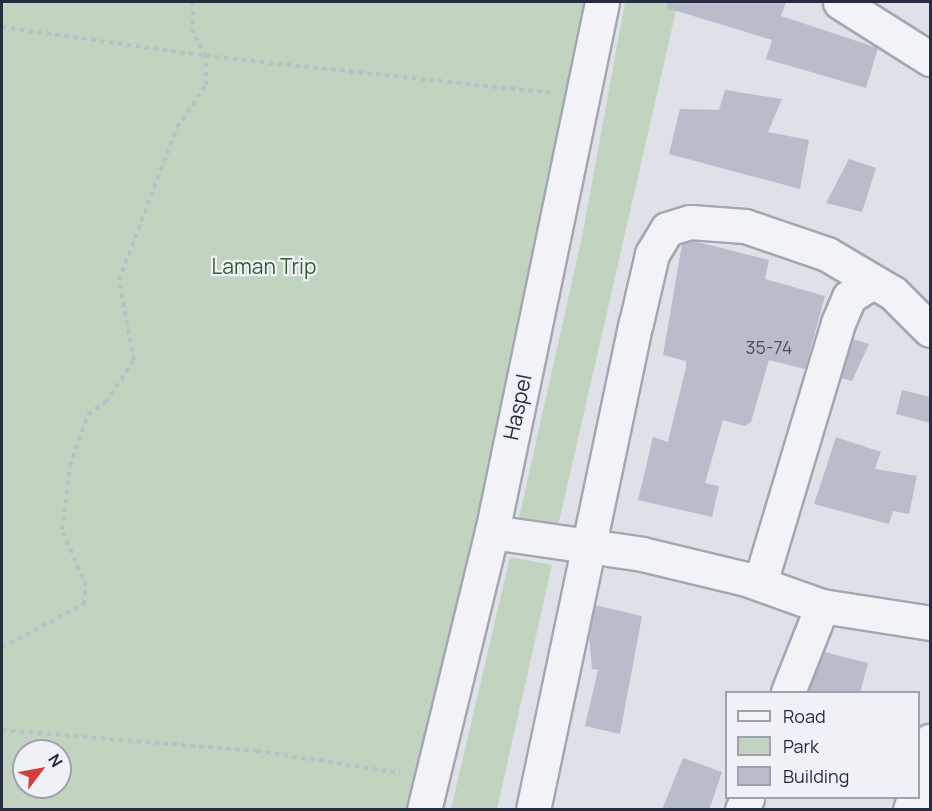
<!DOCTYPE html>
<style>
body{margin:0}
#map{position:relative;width:932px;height:811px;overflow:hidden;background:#dfe1e9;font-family:Manrope,sans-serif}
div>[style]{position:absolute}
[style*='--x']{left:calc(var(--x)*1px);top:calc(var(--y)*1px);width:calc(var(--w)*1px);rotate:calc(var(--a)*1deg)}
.green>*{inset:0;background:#c2d4c0}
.building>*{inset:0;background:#b9bcc9}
.path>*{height:4px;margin-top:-2px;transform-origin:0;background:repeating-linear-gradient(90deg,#bdbfc8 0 4.5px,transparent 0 9px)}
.roads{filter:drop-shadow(2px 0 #a4a7b3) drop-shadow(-2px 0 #a4a7b3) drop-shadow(0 2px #a4a7b3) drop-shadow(0 -2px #a4a7b3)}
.minor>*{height:33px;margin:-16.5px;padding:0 16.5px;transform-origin:16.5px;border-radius:16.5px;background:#f2f3f7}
span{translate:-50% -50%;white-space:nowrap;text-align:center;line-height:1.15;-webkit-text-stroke:4.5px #eff1f7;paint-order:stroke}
.number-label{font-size:18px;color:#4c5063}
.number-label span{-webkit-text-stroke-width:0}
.park-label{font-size:21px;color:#355e33}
.street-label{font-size:21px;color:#272c41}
.frame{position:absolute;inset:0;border:3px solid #272c41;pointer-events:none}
.legend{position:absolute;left:725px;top:691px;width:195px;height:108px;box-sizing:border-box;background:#eff1f7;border:2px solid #9fa2ae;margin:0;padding:8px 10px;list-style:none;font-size:18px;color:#272c41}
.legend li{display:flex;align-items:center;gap:12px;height:30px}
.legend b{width:30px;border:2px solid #9fa2ae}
.north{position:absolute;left:12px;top:739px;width:60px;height:60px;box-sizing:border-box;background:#eff1f7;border:2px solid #9fa2ae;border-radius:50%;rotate:58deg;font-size:16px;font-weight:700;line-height:24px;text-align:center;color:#272c41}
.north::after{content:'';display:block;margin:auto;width:21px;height:27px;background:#d63e3c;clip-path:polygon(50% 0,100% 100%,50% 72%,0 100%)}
</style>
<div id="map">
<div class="green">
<div style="clip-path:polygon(evenodd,2px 2px,592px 2px,415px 809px,2px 810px,2px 2px,24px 751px,60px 751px,60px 787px,24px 787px,24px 751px)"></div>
<div style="clip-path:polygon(625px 2px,678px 2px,556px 535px,517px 527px,583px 232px)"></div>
<div style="clip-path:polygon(510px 557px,552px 565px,497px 809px,451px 809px)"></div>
</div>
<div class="building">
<div style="clip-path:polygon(668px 2px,786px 2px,781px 16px,878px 48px,866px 88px,766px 59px,772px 40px,667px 8px)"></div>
<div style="clip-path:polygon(725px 90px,782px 99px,768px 132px,809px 140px,800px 189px,669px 154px,680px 109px,719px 110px)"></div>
<div style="clip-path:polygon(849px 159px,876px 168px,862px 212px,826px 203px)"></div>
<div style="clip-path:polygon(694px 241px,769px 260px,765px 279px,825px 296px,805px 369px,769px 360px,751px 422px,745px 426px,723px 420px,705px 483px,719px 486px,712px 517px,638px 500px,653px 437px,668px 442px,686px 367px,686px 361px,663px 355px,682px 244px)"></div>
<div style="clip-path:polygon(853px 339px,869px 344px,852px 381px,841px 378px)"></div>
<div style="clip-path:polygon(902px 390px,930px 397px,930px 423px,896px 414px)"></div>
<div style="clip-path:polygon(836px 437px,881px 452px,875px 469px,917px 476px,909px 514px,893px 511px,889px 524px,814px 504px)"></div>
<div style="clip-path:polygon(595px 605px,642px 616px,620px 734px,585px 726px,598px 670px,592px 669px,589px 634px)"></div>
<div style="clip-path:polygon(824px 652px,868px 663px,860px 693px,808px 693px)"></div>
<div style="clip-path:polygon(683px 758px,722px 772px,709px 810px,662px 810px)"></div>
</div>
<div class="path">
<div style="--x:2;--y:27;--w:206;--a:8.1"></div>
<div style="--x:206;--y:56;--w:347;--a:6.1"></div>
<div style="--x:2;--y:647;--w:93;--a:-27.7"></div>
<div style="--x:84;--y:604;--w:18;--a:-84"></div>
<div style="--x:86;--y:586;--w:61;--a:-113.2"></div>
<div style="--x:62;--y:530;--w:64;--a:-82.9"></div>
<div style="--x:70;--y:466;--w:55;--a:-70.9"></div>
<div style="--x:88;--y:414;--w:22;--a:-34"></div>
<div style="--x:106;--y:402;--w:50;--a:-56.3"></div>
<div style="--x:134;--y:360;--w:81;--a:-100.6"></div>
<div style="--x:119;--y:280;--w:164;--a:-69.2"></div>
<div style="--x:177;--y:127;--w:51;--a:-55.4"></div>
<div style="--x:206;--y:85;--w:29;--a:-90"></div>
<div style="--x:206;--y:56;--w:26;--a:-119"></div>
<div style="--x:193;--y:33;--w:31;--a:-90"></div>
<div style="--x:2;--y:730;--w:256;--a:4.7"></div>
<div style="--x:257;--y:751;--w:145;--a:8.7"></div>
</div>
<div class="roads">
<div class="minor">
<div style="--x:840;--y:2;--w:107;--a:32.3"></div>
<div style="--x:492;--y:532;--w:152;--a:8.3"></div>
<div style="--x:642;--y:554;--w:107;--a:13.5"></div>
<div style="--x:746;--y:579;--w:81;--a:19.6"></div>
<div style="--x:822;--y:606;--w:109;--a:8.9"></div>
<div style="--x:760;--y:583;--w:271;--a:-73.3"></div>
<div style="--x:838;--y:323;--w:28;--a:-67"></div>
<div style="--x:849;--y:297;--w:27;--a:-33"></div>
<div style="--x:788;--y:692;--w:92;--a:-68.4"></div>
<div style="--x:918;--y:782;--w:43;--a:-73.7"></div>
<div style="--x:424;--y:810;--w:286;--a:-76.3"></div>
<div style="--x:492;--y:532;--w:541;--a:-78.27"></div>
<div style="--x:533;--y:810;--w:498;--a:-78.1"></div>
<div style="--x:636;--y:323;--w:71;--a:-76.9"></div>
<div style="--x:652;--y:254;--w:29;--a:-59"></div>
<div style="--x:667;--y:229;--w:24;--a:-17"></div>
<div style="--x:690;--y:222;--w:55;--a:4.2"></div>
<div style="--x:745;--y:226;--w:87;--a:18.9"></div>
<div style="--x:827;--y:254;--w:77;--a:30.6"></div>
<div style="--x:893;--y:293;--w:52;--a:45"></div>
<div style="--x:742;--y:810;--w:13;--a:-67"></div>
<div style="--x:910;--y:810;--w:13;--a:-72"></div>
</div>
</div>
<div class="number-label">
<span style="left:769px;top:347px">35-74</span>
</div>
<div class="park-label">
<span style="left:264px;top:266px">Laman Trip</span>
</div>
<div class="street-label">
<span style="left:517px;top:407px;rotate:-78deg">Haspel</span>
</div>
<div class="frame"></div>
<ul class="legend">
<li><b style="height:8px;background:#f2f3f7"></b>Road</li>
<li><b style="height:16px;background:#c2d4c0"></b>Park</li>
<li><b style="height:16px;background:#b9bcc9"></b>Building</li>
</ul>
<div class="north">N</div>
</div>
